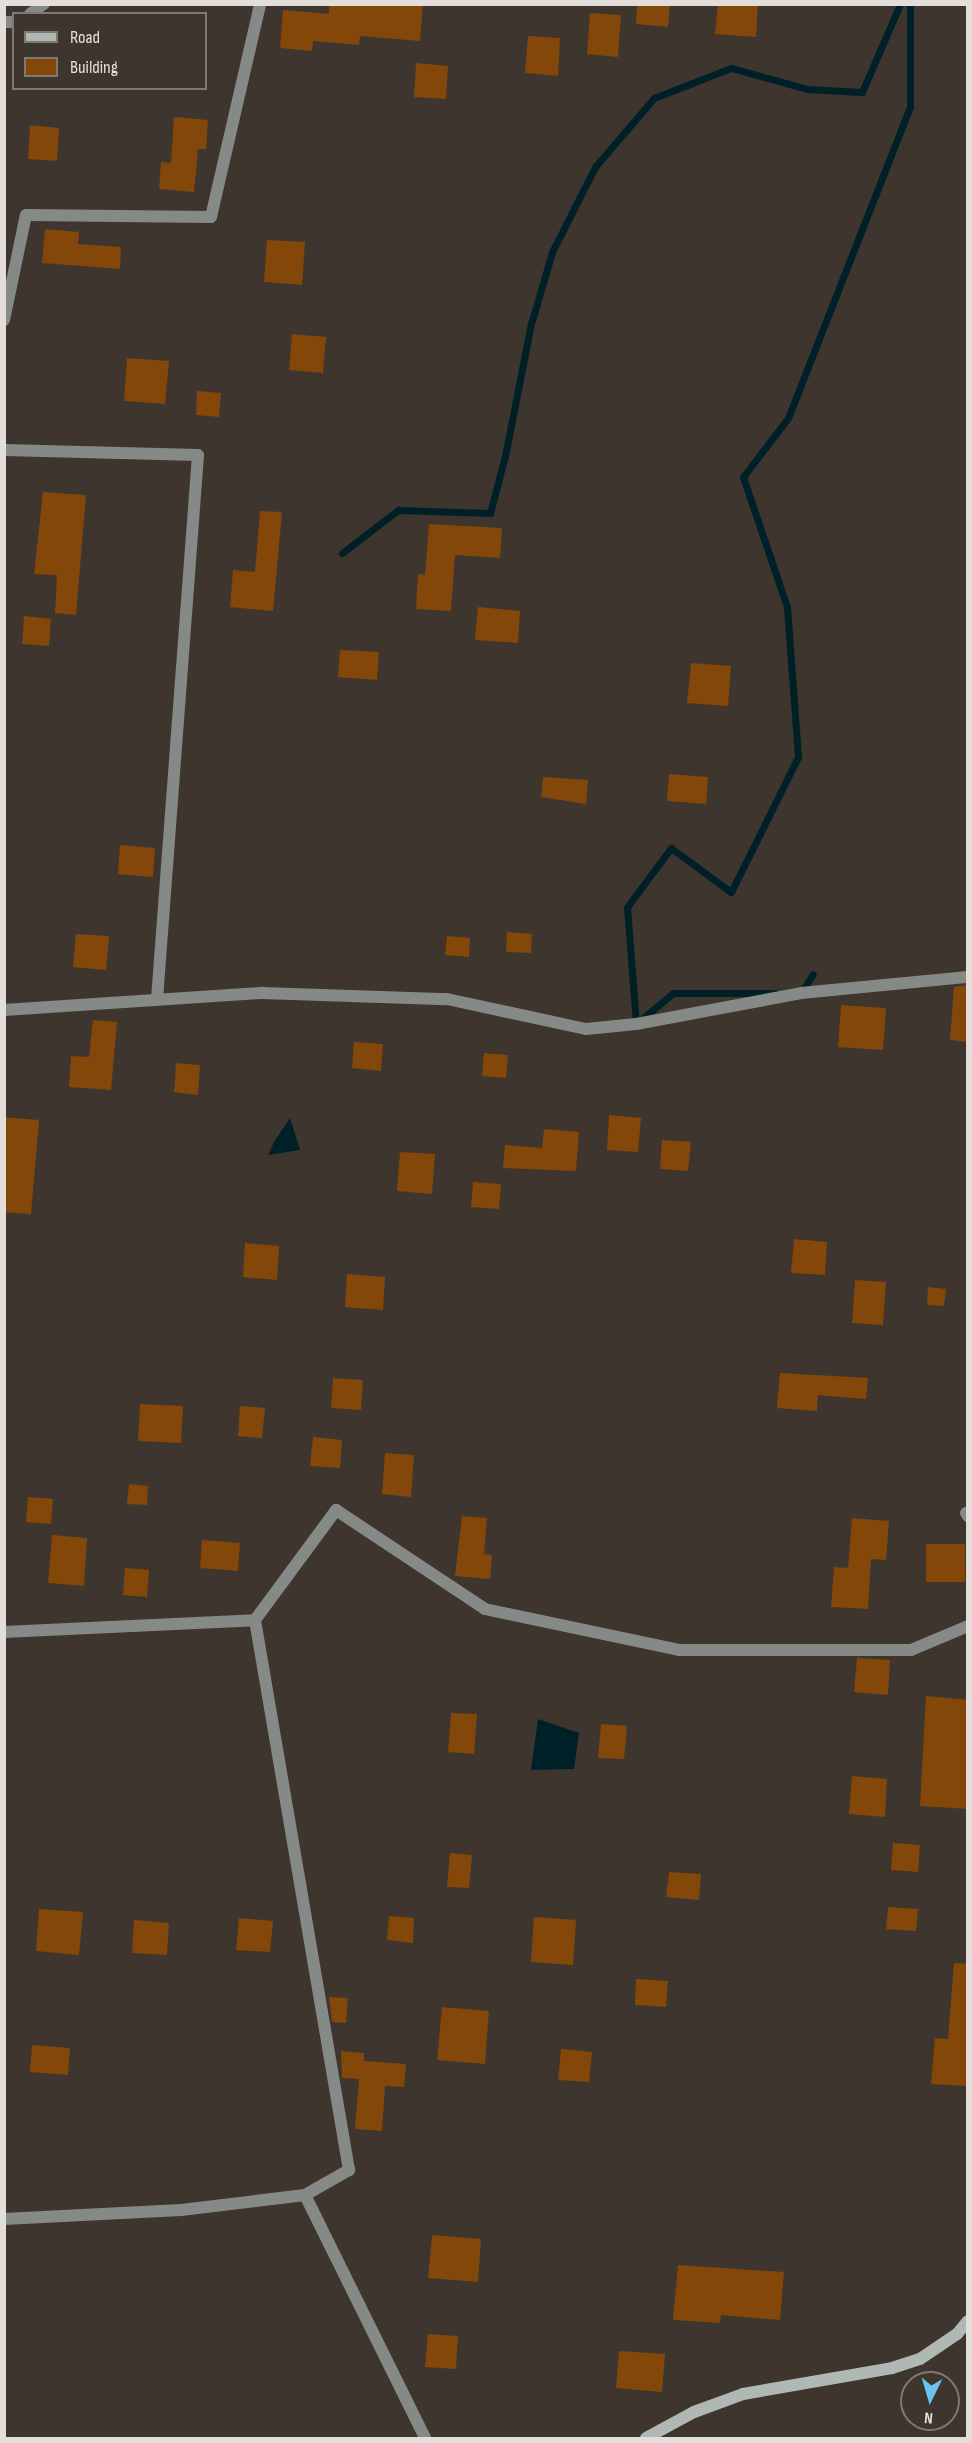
<!DOCTYPE html>
<style>
body{margin:0}
#map{position:relative;width:972px;height:2443px;overflow:hidden;background:#3e352f;font-family:"Sofia Sans Condensed",sans-serif}
div>[style]{position:absolute}
[style*='--x']{left:calc(var(--x)*1px);top:calc(var(--y)*1px);width:calc(var(--w)*1px);rotate:calc(var(--a)*1deg)}
.water>*{inset:0;background:#002028}
.stream>*{height:7px;margin:-3.5px;padding:0 3.5px;transform-origin:3.5px;border-radius:3.5px;background:#002028}
.building>*{inset:0;background:#834709}
.street>*{height:12px;margin:-6px;padding:0 6px;transform-origin:6px;border-radius:6px;background:#858a87}
.secondary>*{height:12px;margin:-6px;padding:0 6px;transform-origin:6px;border-radius:6px;background:#b0b8b3}
span{translate:-50% -50%;white-space:nowrap;text-align:center;line-height:1.15;-webkit-text-stroke:6px #3e352f;paint-order:stroke}
.frame{position:absolute;inset:0;border:6px solid #e4deda;pointer-events:none}
.legend{position:absolute;left:12px;top:12px;width:195px;height:78px;box-sizing:border-box;background:#3e352f;border:2px solid #807973;margin:0;padding:8px 10px;list-style:none;font-size:18px;color:#e4deda}
.legend li{display:flex;align-items:center;gap:12px;height:30px}
.legend b{width:30px;border:2px solid #807973}
.north{position:absolute;left:900px;top:2371px;width:60px;height:60px;box-sizing:border-box;background:#3e352f;border:2px solid #807973;border-radius:50%;rotate:185deg;font-size:16px;font-weight:700;line-height:24px;text-align:center;color:#e4deda}
.north::after{content:'';display:block;margin:auto;width:21px;height:27px;background:#6bc3f2;clip-path:polygon(50% 0,100% 100%,50% 72%,0 100%)}
</style>
<div id="map">
<div class="water">
<div style="clip-path:polygon(290px 1118px,300px 1150px,268px 1155px,274px 1142px)"></div>
<div style="clip-path:polygon(538px 1719px,579px 1733px,574px 1769px,531px 1770px)"></div>
</div>
<div class="stream">
<div style="--x:342;--y:553;--w:71;--a:-37.5"></div>
<div style="--x:398;--y:510;--w:92;--a:1.9"></div>
<div style="--x:490;--y:513;--w:59;--a:-75.3"></div>
<div style="--x:505;--y:456;--w:135;--a:-78.9"></div>
<div style="--x:531;--y:324;--w:75;--a:-73.7"></div>
<div style="--x:552;--y:252;--w:95;--a:-63.2"></div>
<div style="--x:595;--y:167;--w:91;--a:-49.5"></div>
<div style="--x:654;--y:98;--w:83;--a:-21.3"></div>
<div style="--x:731;--y:68;--w:79;--a:15.4"></div>
<div style="--x:807;--y:89;--w:55;--a:3.1"></div>
<div style="--x:862;--y:92;--w:96;--a:-66.6"></div>
<div style="--x:775;--y:993;--w:102;--a:180"></div>
<div style="--x:673;--y:993;--w:48;--a:140"></div>
<div style="--x:636;--y:1024;--w:117;--a:-94.4"></div>
<div style="--x:627;--y:907;--w:74;--a:-53.3"></div>
<div style="--x:671;--y:848;--w:74;--a:36.3"></div>
<div style="--x:731;--y:892;--w:151;--a:-63.6"></div>
<div style="--x:798;--y:757;--w:150;--a:-94.2"></div>
<div style="--x:787;--y:607;--w:137;--a:-108.7"></div>
<div style="--x:743;--y:477;--w:74;--a:-52.7"></div>
<div style="--x:788;--y:418;--w:334;--a:-68.6"></div>
<div style="--x:910;--y:107;--w:103;--a:-90"></div>
<div style="--x:801;--y:993;--w:22;--a:-58"></div>
</div>
<div class="building">
<div style="clip-path:polygon(329px 4px,423px 4px,420px 41px,360px 36px,359px 45px,313px 41px,312px 51px,280px 48px,283px 10px,329px 14px)"></div>
<div style="clip-path:polygon(637px 4px,670px 4px,668px 27px,636px 24px)"></div>
<div style="clip-path:polygon(718px 4px,758px 4px,756px 37px,715px 34px)"></div>
<div style="clip-path:polygon(590px 13px,621px 15px,618px 57px,587px 54px)"></div>
<div style="clip-path:polygon(528px 36px,560px 38px,558px 76px,525px 73px)"></div>
<div style="clip-path:polygon(416px 63px,448px 66px,446px 99px,414px 97px)"></div>
<div style="clip-path:polygon(174px 117px,208px 120px,206px 149px,198px 149px,194px 192px,159px 189px,161px 162px,171px 163px)"></div>
<div style="clip-path:polygon(30px 125px,59px 128px,57px 161px,28px 159px)"></div>
<div style="clip-path:polygon(45px 229px,79px 232px,78px 244px,121px 247px,120px 269px,42px 263px)"></div>
<div style="clip-path:polygon(267px 240px,305px 242px,302px 285px,264px 282px)"></div>
<div style="clip-path:polygon(292px 334px,326px 337px,323px 373px,289px 370px)"></div>
<div style="clip-path:polygon(127px 358px,169px 361px,165px 404px,124px 401px)"></div>
<div style="clip-path:polygon(197px 391px,221px 393px,219px 417px,196px 415px)"></div>
<div style="clip-path:polygon(43px 492px,86px 495px,76px 615px,55px 613px,57px 575px,34px 574px)"></div>
<div style="clip-path:polygon(260px 511px,282px 512px,273px 611px,230px 607px,233px 570px,255px 572px)"></div>
<div style="clip-path:polygon(429px 524px,502px 528px,500px 558px,455px 555px,451px 611px,416px 609px,418px 574px,425px 575px)"></div>
<div style="clip-path:polygon(478px 607px,520px 611px,518px 643px,475px 640px)"></div>
<div style="clip-path:polygon(24px 616px,51px 619px,49px 646px,22px 644px)"></div>
<div style="clip-path:polygon(340px 650px,379px 652px,377px 680px,338px 677px)"></div>
<div style="clip-path:polygon(691px 663px,731px 666px,728px 706px,687px 703px)"></div>
<div style="clip-path:polygon(669px 774px,708px 777px,706px 804px,667px 801px)"></div>
<div style="clip-path:polygon(543px 777px,588px 780px,586px 804px,541px 797px)"></div>
<div style="clip-path:polygon(120px 845px,155px 848px,153px 877px,118px 874px)"></div>
<div style="clip-path:polygon(507px 932px,532px 934px,531px 953px,506px 952px)"></div>
<div style="clip-path:polygon(76px 934px,109px 936px,106px 970px,73px 967px)"></div>
<div style="clip-path:polygon(447px 936px,470px 938px,469px 957px,445px 955px)"></div>
<div style="clip-path:polygon(968px 985px,968px 1042px,950px 1040px,954px 987px)"></div>
<div style="clip-path:polygon(841px 1005px,886px 1008px,883px 1050px,838px 1047px)"></div>
<div style="clip-path:polygon(93px 1020px,117px 1022px,111px 1090px,69px 1087px,71px 1056px,89px 1057px)"></div>
<div style="clip-path:polygon(354px 1042px,383px 1044px,381px 1071px,352px 1068px)"></div>
<div style="clip-path:polygon(484px 1053px,508px 1055px,506px 1078px,482px 1076px)"></div>
<div style="clip-path:polygon(176px 1063px,200px 1065px,198px 1095px,174px 1092px)"></div>
<div style="clip-path:polygon(609px 1115px,641px 1118px,638px 1152px,607px 1150px)"></div>
<div style="clip-path:polygon(4px 1117px,39px 1120px,31px 1214px,4px 1212px)"></div>
<div style="clip-path:polygon(544px 1129px,579px 1132px,576px 1171px,503px 1168px,505px 1145px,542px 1148px)"></div>
<div style="clip-path:polygon(662px 1140px,691px 1142px,688px 1171px,660px 1169px)"></div>
<div style="clip-path:polygon(400px 1152px,435px 1154px,432px 1194px,397px 1191px)"></div>
<div style="clip-path:polygon(473px 1182px,501px 1184px,499px 1209px,471px 1207px)"></div>
<div style="clip-path:polygon(794px 1239px,827px 1242px,825px 1275px,791px 1273px)"></div>
<div style="clip-path:polygon(245px 1243px,279px 1246px,277px 1280px,243px 1277px)"></div>
<div style="clip-path:polygon(347px 1274px,385px 1277px,383px 1310px,345px 1307px)"></div>
<div style="clip-path:polygon(855px 1280px,886px 1282px,883px 1325px,852px 1323px)"></div>
<div style="clip-path:polygon(928px 1287px,946px 1289px,944px 1306px,927px 1305px)"></div>
<div style="clip-path:polygon(780px 1373px,868px 1378px,866px 1399px,818px 1395px,817px 1411px,777px 1408px)"></div>
<div style="clip-path:polygon(333px 1378px,363px 1380px,361px 1410px,331px 1408px)"></div>
<div style="clip-path:polygon(140px 1404px,183px 1406px,181px 1443px,138px 1441px)"></div>
<div style="clip-path:polygon(240px 1406px,265px 1408px,262px 1438px,238px 1436px)"></div>
<div style="clip-path:polygon(313px 1437px,342px 1440px,340px 1468px,310px 1466px)"></div>
<div style="clip-path:polygon(385px 1453px,414px 1455px,411px 1497px,382px 1494px)"></div>
<div style="clip-path:polygon(129px 1484px,148px 1486px,147px 1505px,127px 1504px)"></div>
<div style="clip-path:polygon(28px 1497px,53px 1499px,51px 1524px,26px 1522px)"></div>
<div style="clip-path:polygon(462px 1516px,487px 1518px,484px 1554px,492px 1555px,490px 1579px,455px 1576px)"></div>
<div style="clip-path:polygon(852px 1518px,889px 1521px,886px 1560px,871px 1559px,868px 1609px,831px 1607px,834px 1567px,848px 1568px)"></div>
<div style="clip-path:polygon(52px 1535px,87px 1538px,84px 1586px,48px 1583px)"></div>
<div style="clip-path:polygon(202px 1540px,240px 1543px,238px 1571px,200px 1568px)"></div>
<div style="clip-path:polygon(926px 1544px,965px 1544px,965px 1582px,926px 1582px)"></div>
<div style="clip-path:polygon(125px 1568px,149px 1570px,147px 1597px,123px 1595px)"></div>
<div style="clip-path:polygon(857px 1658px,890px 1660px,888px 1695px,854px 1692px)"></div>
<div style="clip-path:polygon(926px 1696px,968px 1700px,968px 1809px,920px 1806px)"></div>
<div style="clip-path:polygon(451px 1713px,477px 1714px,474px 1754px,448px 1752px)"></div>
<div style="clip-path:polygon(601px 1724px,627px 1726px,624px 1759px,598px 1758px)"></div>
<div style="clip-path:polygon(852px 1776px,887px 1779px,885px 1817px,849px 1814px)"></div>
<div style="clip-path:polygon(893px 1843px,920px 1845px,918px 1872px,891px 1870px)"></div>
<div style="clip-path:polygon(450px 1853px,472px 1855px,469px 1888px,447px 1887px)"></div>
<div style="clip-path:polygon(669px 1872px,701px 1874px,699px 1900px,666px 1897px)"></div>
<div style="clip-path:polygon(888px 1907px,918px 1909px,916px 1931px,886px 1929px)"></div>
<div style="clip-path:polygon(39px 1909px,83px 1912px,79px 1955px,36px 1951px)"></div>
<div style="clip-path:polygon(389px 1916px,414px 1918px,413px 1943px,387px 1940px)"></div>
<div style="clip-path:polygon(534px 1917px,576px 1920px,573px 1965px,531px 1962px)"></div>
<div style="clip-path:polygon(239px 1918px,273px 1921px,270px 1952px,236px 1950px)"></div>
<div style="clip-path:polygon(134px 1920px,169px 1923px,167px 1955px,132px 1953px)"></div>
<div style="clip-path:polygon(954px 1963px,968px 1964px,968px 2086px,931px 2084px,935px 2038px,948px 2039px)"></div>
<div style="clip-path:polygon(636px 1979px,668px 1981px,666px 2007px,635px 2005px)"></div>
<div style="clip-path:polygon(329px 1997px,348px 1998px,346px 2023px,332px 2022px)"></div>
<div style="clip-path:polygon(442px 2007px,489px 2011px,485px 2064px,437px 2060px)"></div>
<div style="clip-path:polygon(32px 2045px,70px 2048px,68px 2075px,30px 2072px)"></div>
<div style="clip-path:polygon(561px 2049px,592px 2052px,589px 2082px,558px 2080px)"></div>
<div style="clip-path:polygon(341px 2051px,364px 2053px,364px 2061px,406px 2064px,404px 2087px,385px 2086px,382px 2131px,355px 2129px,359px 2079px,342px 2078px)"></div>
<div style="clip-path:polygon(432px 2235px,481px 2239px,478px 2282px,428px 2278px)"></div>
<div style="clip-path:polygon(678px 2265px,784px 2272px,780px 2320px,721px 2315px,720px 2323px,673px 2320px)"></div>
<div style="clip-path:polygon(428px 2334px,458px 2336px,456px 2369px,425px 2367px)"></div>
<div style="clip-path:polygon(619px 2351px,665px 2354px,662px 2392px,616px 2388px)"></div>
</div>
<div class="street">
<div style="--x:30;--y:14;--w:17;--a:-36"></div>
<div style="--x:4;--y:22;--w:10;--a:0"></div>
<div style="--x:4;--y:320;--w:107;--a:-78.2"></div>
<div style="--x:26;--y:215;--w:185;--a:0.6"></div>
<div style="--x:211;--y:217;--w:219;--a:-77"></div>
<div style="--x:4;--y:450;--w:194;--a:1.5"></div>
<div style="--x:198;--y:455;--w:546;--a:94.31"></div>
<div style="--x:4;--y:1010;--w:259;--a:-3.8"></div>
<div style="--x:262;--y:993;--w:185;--a:1.9"></div>
<div style="--x:447;--y:999;--w:142;--a:12.2"></div>
<div style="--x:586;--y:1029;--w:50;--a:-5.7"></div>
<div style="--x:636;--y:1024;--w:168;--a:-10.6"></div>
<div style="--x:801;--y:993;--w:168;--a:-5.5"></div>
<div style="--x:966;--y:1513;--w:4;--a:56"></div>
<div style="--x:4;--y:1632;--w:251;--a:-2.7"></div>
<div style="--x:305;--y:2195;--w:271;--a:63.7"></div>
<div style="--x:4;--y:2219;--w:177;--a:-2.9"></div>
<div style="--x:181;--y:2210;--w:125;--a:-6.9"></div>
<div style="--x:305;--y:2195;--w:51;--a:-29.6"></div>
<div style="--x:349;--y:2170;--w:558;--a:-99.7"></div>
<div style="--x:255;--y:1620;--w:137;--a:-53.6"></div>
<div style="--x:336;--y:1510;--w:179;--a:33.6"></div>
<div style="--x:485;--y:1609;--w:198;--a:11.9"></div>
<div style="--x:679;--y:1650;--w:232;--a:0"></div>
<div style="--x:911;--y:1650;--w:62;--a:-22.8"></div>
</div>
<div class="secondary">
<div style="--x:646;--y:2438;--w:55;--a:-28.4"></div>
<div style="--x:694;--y:2412;--w:52;--a:-20.2"></div>
<div style="--x:743;--y:2394;--w:151;--a:-9.9"></div>
<div style="--x:892;--y:2368;--w:29;--a:-18"></div>
<div style="--x:920;--y:2359;--w:45;--a:-34"></div>
<div style="--x:957;--y:2334;--w:17;--a:-50"></div>
</div>
<div class="frame"></div>
<ul class="legend">
<li><b style="height:8px;background:#b0b8b3"></b>Road</li>
<li><b style="height:16px;background:#834709"></b>Building</li>
</ul>
<div class="north">N</div>
</div>
